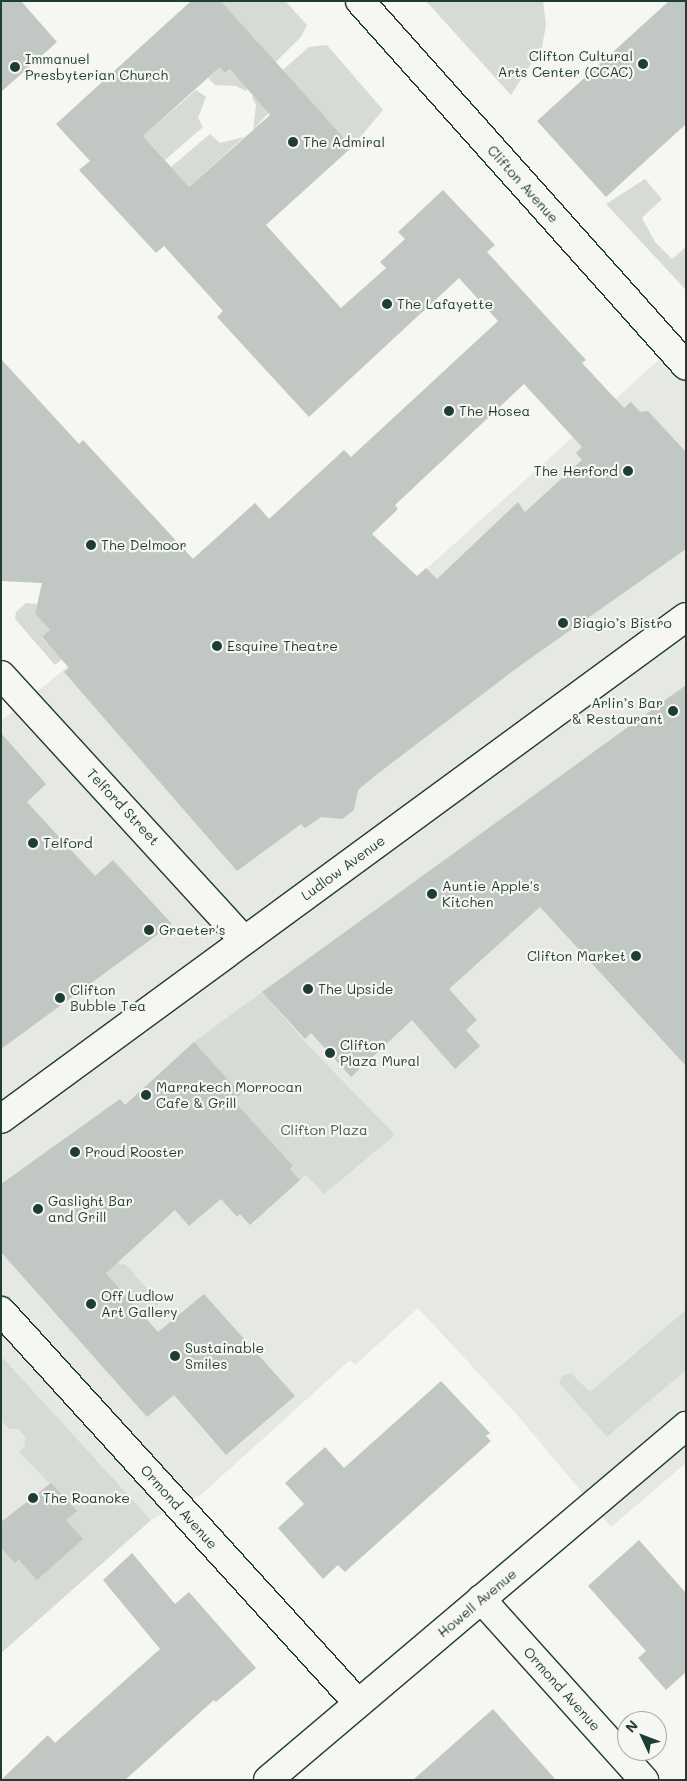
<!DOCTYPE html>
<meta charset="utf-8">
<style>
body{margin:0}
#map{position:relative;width:687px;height:1781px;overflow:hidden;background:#f6f6f2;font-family:Mali,sans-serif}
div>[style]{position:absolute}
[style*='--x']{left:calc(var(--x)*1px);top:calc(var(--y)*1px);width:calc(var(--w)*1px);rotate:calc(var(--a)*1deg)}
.built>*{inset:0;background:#e6e8e4}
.green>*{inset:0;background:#d6dbd6}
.building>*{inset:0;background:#c1c8c3}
.roads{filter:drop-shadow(1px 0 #1f3d34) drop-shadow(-1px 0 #1f3d34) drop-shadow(0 1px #1f3d34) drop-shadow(0 -1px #1f3d34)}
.minor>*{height:28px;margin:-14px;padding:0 14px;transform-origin:14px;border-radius:14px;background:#f6f6f2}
.secondary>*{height:28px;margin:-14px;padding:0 14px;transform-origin:14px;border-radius:14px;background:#f6f6f2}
.dots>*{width:14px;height:14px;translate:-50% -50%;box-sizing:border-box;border:2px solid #f6f6f2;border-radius:50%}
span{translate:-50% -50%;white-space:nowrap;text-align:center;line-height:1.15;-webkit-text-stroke:4.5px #f6f6f2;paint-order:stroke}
.poi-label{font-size:14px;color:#1f3d34}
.right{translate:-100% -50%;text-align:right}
.left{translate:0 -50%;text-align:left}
.street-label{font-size:14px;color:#1f3d34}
.park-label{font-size:14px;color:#445d54}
.frame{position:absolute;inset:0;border:2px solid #1f3d34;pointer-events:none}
.north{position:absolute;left:617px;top:1711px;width:50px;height:50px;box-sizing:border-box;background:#f6f6f2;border:1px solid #a0aca6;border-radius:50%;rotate:313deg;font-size:14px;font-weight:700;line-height:20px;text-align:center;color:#1f3d34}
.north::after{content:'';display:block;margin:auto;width:18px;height:22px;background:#1f3d34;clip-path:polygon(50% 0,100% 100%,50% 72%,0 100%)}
</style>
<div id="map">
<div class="built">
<div style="clip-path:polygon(671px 349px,686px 363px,686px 1463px,611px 1527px,518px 1416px,418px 1308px,355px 1365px,350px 1360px,202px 1494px,151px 1520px,1px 1653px,1px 721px,121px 623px,255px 503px,365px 624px)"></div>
</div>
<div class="green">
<div style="clip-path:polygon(221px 1px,285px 1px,307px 25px,301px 37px,246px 91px,236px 86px,215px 85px,208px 78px,220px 67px,226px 73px,258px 42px)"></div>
<div style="clip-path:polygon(426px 1px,543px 1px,546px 25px,542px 47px,511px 95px)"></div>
<div style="clip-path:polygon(327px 45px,383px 110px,352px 147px,295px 84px,253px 130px,256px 105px,252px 97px,309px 47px)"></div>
<div style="clip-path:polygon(196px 90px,206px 97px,198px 118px,203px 127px,165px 160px,143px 136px)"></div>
<div style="clip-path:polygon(210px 134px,220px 143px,244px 137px,189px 187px,171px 167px)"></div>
<div style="clip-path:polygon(645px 179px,662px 199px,642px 218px,655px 242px,672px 259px,686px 247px,686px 290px,606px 204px)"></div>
<div style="clip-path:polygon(26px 603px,37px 604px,35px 614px,50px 630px,42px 638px,57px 654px,75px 648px,55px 665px,15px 619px,16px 612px)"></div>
<div style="clip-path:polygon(262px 992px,304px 1041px,395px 1135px,324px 1194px,306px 1175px,300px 1180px,290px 1169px,293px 1166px,234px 1101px,241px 1094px,194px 1042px)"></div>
<div style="clip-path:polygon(112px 1255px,121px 1265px,125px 1264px,160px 1303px,97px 1360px,125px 1295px,105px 1271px)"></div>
<div style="clip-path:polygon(686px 1310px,686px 1370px,607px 1437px,559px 1383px,562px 1376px,571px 1373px,590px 1392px)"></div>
<div style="clip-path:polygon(1px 1356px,151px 1520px,1px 1653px,1px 1548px,15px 1563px,82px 1539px,66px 1520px,76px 1511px,19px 1452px,25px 1446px,25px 1437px,18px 1429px,9px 1429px,1px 1420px)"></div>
</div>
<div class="building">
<div style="clip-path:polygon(1px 1px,21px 1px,57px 42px,1px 92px)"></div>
<div style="clip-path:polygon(evenodd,191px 1px,221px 1px,352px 147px,266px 225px,341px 308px,386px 268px,380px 262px,405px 239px,398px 232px,443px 190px,495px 245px,487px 252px,586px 360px,582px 363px,624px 408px,631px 402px,640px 412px,648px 411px,686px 452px,686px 549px,521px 665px,376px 775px,358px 790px,354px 810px,342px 819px,321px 817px,305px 828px,301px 824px,237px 871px,64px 672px,69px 668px,42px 637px,50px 630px,35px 614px,42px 583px,1px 581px,1px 359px,79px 444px,83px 440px,193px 559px,255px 503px,269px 519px,344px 450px,351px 457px,498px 321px,459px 278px,309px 417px,217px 317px,223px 311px,164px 246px,156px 253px,79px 170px,90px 161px,56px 124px,191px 1px,220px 67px,225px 73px,230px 69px,270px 115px,189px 187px,143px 136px,220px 67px,191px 1px,524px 384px,582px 447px,576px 453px,582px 460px,525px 512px,518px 502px,437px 579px,426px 568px,417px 576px,372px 534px,398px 509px,395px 505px,524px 384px)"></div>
<div style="clip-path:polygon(669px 1px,686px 1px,686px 124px,606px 197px,537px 121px)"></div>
<div style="clip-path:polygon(686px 685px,686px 1066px,540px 907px,449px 989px,477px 1020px,466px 1030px,480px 1046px,455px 1069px,412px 1020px,351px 1077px,311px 1033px,305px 1039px,262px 992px)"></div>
<div style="clip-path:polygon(1px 733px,46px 784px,27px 802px,95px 876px,113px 860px,172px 924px,1px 1049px)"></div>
<div style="clip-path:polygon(194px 1042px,241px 1094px,234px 1101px,293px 1166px,290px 1169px,300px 1180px,250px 1225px,240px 1214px,237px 1217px,221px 1199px,189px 1226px,175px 1210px,106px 1273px,158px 1332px,204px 1294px,295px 1396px,226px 1455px,174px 1395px,147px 1417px,1px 1252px,1px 1184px,120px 1099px,125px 1105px)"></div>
<div style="clip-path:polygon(441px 1381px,490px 1433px,486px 1436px,491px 1441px,345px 1572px,338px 1565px,323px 1579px,278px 1528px,304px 1504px,285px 1483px,325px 1447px,344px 1468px)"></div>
<div style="clip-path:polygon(51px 1483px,77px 1511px,66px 1520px,83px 1539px,37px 1580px,19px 1560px,15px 1563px,1px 1548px,1px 1522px)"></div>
<div style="clip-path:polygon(639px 1540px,686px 1593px,686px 1672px,666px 1690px,638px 1658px,646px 1651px,588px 1586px)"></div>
<div style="clip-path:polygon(132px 1553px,175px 1604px,189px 1592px,256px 1668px,216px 1702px,214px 1700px,125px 1780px,1px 1780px,48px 1735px,55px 1743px,160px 1649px,103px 1580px)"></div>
<div style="clip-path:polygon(493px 1709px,556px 1780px,413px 1780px)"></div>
</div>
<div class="roads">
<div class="minor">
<div style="--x:1;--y:675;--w:360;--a:47.5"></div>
<div style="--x:1;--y:1311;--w:530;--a:47.68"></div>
<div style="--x:481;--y:1599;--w:244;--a:48"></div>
<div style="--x:268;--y:1780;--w:548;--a:-40.26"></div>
</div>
<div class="secondary">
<div style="--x:360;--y:1;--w:489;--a:48.2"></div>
<div style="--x:1;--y:1119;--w:849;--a:-36.24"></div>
</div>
</div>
<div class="dots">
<div style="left:643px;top:64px;background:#1f3d34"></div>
<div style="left:15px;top:67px;background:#1f3d34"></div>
<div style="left:293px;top:142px;background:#1f3d34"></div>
<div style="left:387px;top:304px;background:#1f3d34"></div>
<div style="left:449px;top:411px;background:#1f3d34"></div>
<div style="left:628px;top:471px;background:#1f3d34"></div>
<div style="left:91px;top:545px;background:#1f3d34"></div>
<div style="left:563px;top:623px;background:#1f3d34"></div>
<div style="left:217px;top:646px;background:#1f3d34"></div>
<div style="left:673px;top:711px;background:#1f3d34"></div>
<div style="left:33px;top:843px;background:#1f3d34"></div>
<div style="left:432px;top:894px;background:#1f3d34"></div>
<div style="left:149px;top:930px;background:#1f3d34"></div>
<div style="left:636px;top:956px;background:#1f3d34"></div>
<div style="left:308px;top:989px;background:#1f3d34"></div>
<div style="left:60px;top:998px;background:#1f3d34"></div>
<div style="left:330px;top:1053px;background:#1f3d34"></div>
<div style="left:146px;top:1095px;background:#1f3d34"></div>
<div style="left:75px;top:1152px;background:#1f3d34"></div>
<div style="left:38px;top:1209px;background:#1f3d34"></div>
<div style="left:91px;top:1304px;background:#1f3d34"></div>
<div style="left:175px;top:1356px;background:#1f3d34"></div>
<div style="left:33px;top:1498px;background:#1f3d34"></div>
</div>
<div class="poi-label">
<span class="right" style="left:633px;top:64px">Clifton Cultural<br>Arts Center (CCAC)</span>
<span class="left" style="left:25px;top:67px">Immanuel<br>Presbyterian Church</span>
<span class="left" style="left:303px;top:142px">The Admiral</span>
<span class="left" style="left:397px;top:304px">The Lafayette</span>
<span class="left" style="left:459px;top:411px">The Hosea</span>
<span class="right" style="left:618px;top:471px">The Herford</span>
<span class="left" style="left:101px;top:545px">The Delmoor</span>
<span class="left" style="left:573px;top:623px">Biagio’s Bistro</span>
<span class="left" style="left:227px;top:646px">Esquire Theatre</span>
<span class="right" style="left:663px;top:711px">Arlin’s Bar<br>&amp; Restaurant</span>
<span class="left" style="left:43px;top:843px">Telford</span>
<span class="left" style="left:442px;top:894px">Auntie Apple's<br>Kitchen</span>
<span class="left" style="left:159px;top:930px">Graeter's</span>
<span class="right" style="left:626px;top:956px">Clifton Market</span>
<span class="left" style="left:318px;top:989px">The Upside</span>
<span class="left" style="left:70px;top:998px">Clifton<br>Bubble Tea</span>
<span class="left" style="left:340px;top:1053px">Clifton<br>Plaza Mural</span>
<span class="left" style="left:156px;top:1095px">Marrakech Morrocan<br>Cafe &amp; Grill</span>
<span class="left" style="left:85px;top:1152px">Proud Rooster</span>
<span class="left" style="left:48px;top:1209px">Gaslight Bar<br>and Grill</span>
<span class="left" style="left:101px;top:1304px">Off Ludlow<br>Art Gallery</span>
<span class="left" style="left:185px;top:1356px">Sustainable<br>Smiles</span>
<span class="left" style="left:43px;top:1498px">The Roanoke</span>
</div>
<div class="street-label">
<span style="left:523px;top:184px;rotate:48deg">Clifton Avenue</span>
<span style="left:123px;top:807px;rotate:47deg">Telford Street</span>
<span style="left:343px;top:868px;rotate:-36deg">Ludlow Avenue</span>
<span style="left:179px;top:1507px;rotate:48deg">Ormond Avenue</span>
<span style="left:477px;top:1603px;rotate:-40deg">Howell Avenue</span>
<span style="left:562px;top:1689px;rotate:48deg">Ormond Avenue</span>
</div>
<div class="park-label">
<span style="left:324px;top:1130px">Clifton Plaza</span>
</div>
<div class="frame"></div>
<div class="north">N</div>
</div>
